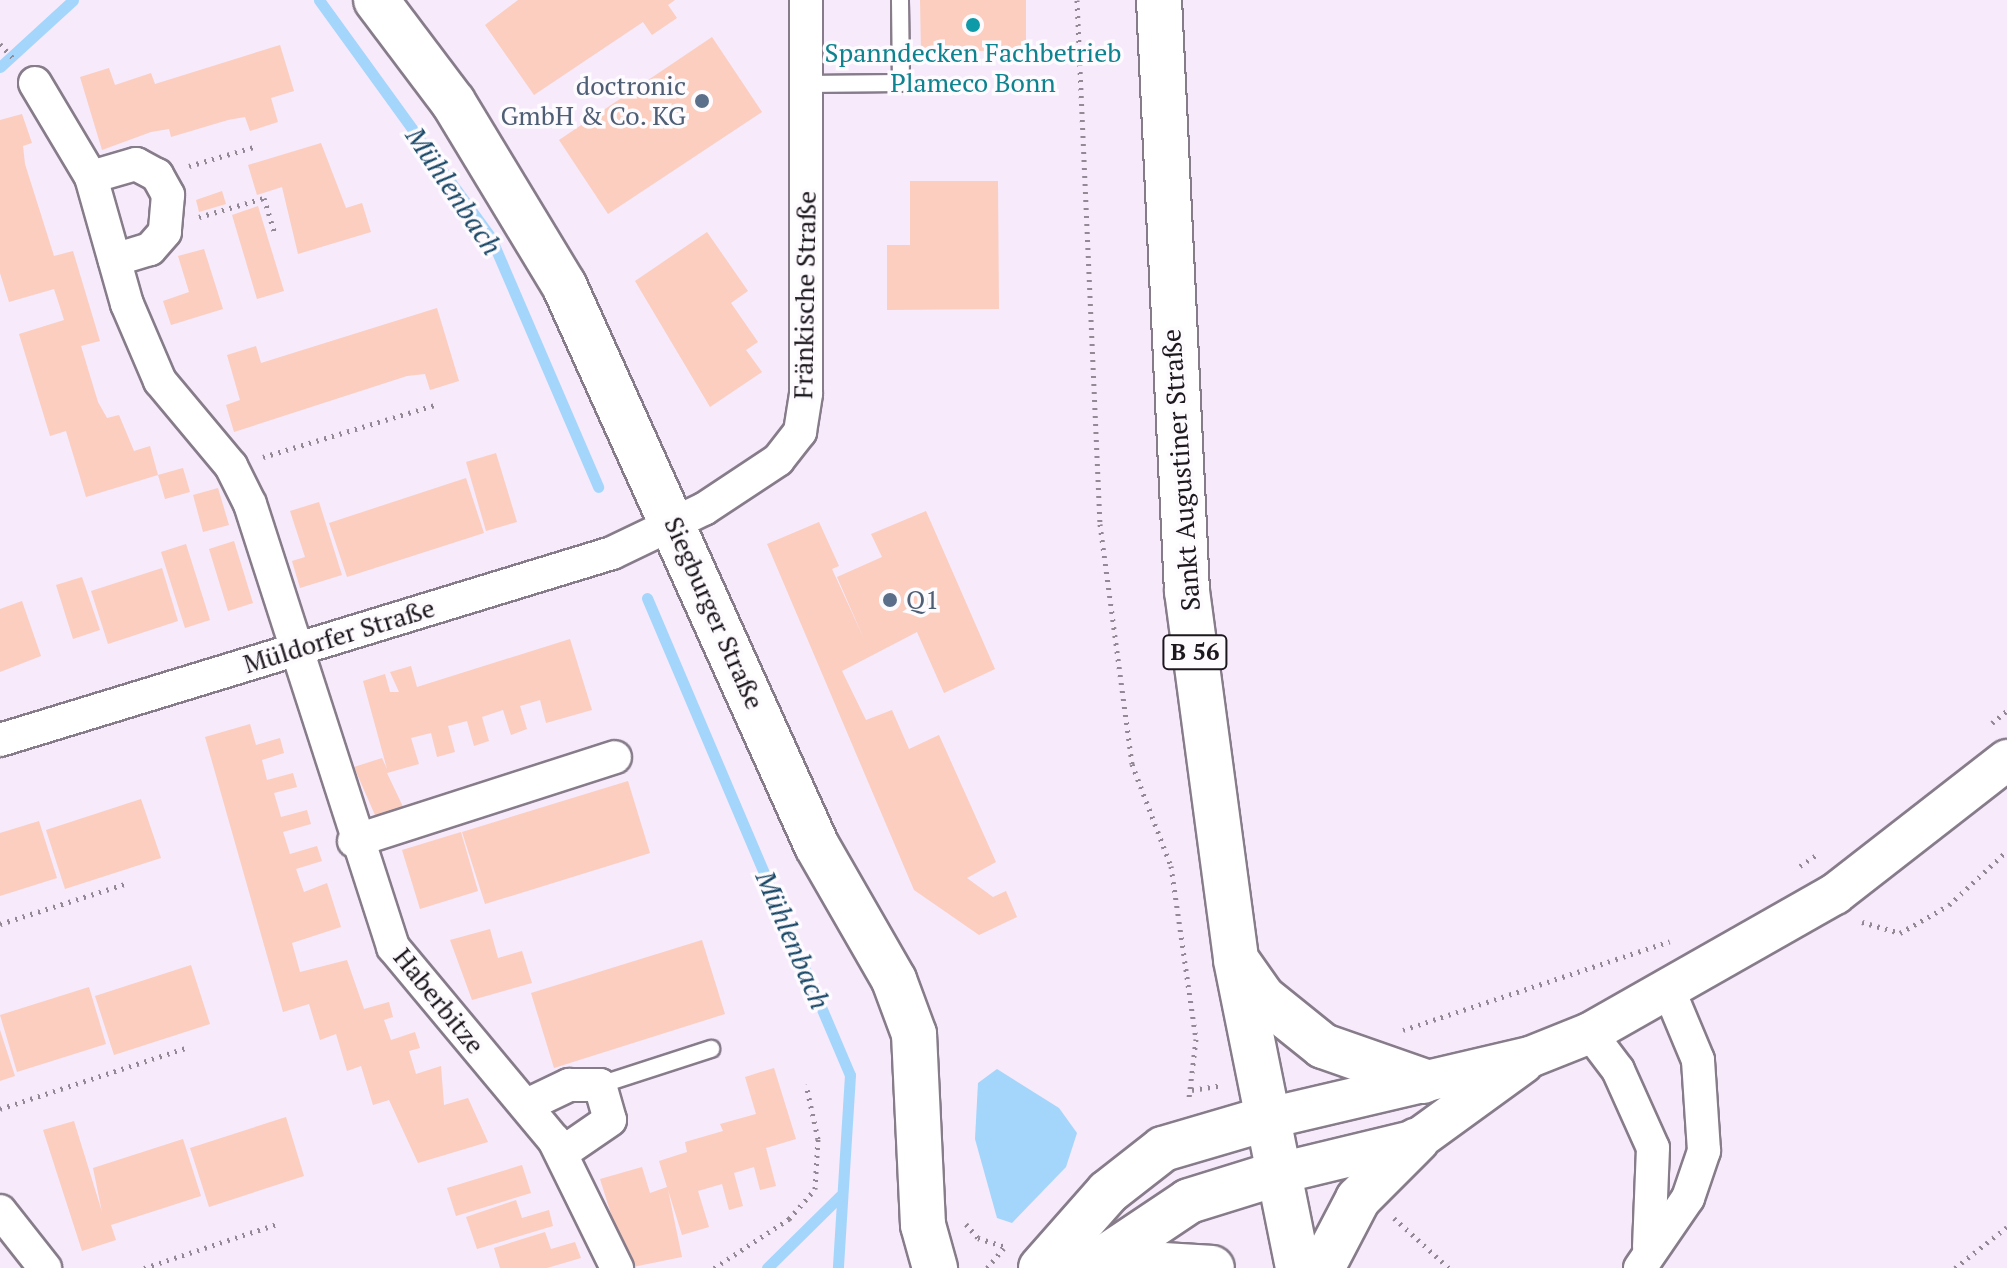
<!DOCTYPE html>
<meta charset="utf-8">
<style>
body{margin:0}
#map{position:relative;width:2007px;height:1268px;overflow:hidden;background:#f6eafb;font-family:"PT Serif",serif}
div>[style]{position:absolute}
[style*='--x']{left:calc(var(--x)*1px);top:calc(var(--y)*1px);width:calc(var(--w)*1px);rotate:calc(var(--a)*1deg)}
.water>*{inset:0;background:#a4d5fb}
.stream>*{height:11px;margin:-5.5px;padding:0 5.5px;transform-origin:5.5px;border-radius:5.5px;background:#a4d5fb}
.building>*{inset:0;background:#fbcebf}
.path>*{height:5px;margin-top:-2.5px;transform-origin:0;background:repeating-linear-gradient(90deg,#928995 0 2px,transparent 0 8px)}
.roads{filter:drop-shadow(2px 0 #877c8a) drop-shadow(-2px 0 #877c8a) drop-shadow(0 2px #877c8a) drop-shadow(0 -2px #877c8a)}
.service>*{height:16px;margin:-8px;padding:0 8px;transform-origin:8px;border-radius:8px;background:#fff}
.minor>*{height:32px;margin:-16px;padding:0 16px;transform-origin:16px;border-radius:16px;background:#fff}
.tertiary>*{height:40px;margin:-20px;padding:0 20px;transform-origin:20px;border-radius:20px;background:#fff}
.secondary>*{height:44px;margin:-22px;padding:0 22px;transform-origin:22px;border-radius:22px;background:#fff}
.primary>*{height:44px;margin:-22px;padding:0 22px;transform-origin:22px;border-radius:22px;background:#fff}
.dots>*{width:22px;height:22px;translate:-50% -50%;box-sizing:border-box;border:4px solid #fefbff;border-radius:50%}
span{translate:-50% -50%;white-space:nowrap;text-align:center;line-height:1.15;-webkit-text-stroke:7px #fefbff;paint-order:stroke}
.shield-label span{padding:2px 6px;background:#fefbff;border:2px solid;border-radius:6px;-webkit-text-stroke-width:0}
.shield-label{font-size:24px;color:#1d181e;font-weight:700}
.culture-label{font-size:26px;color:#0d838f}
.service-label{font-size:26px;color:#4e5e75}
.right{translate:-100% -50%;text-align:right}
.left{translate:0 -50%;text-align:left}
.street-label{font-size:26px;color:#1d181e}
.water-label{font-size:28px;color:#194867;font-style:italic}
</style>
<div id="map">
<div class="water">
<div style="clip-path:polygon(997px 1069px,1059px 1108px,1077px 1133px,1066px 1167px,1012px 1223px,997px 1218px,975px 1139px,978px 1083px)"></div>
</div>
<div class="stream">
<div style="--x:319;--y:0;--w:294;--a:54.1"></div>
<div style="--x:491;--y:238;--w:271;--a:66.7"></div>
<div style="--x:0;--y:67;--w:99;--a:-42.5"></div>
<div style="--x:647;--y:598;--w:518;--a:66.95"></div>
<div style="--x:850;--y:1075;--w:193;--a:93.6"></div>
<div style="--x:767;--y:1268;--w:103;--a:-44.6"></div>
</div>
<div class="building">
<div style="clip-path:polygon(518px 0,675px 0,668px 5px,677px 18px,652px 35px,643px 22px,534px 95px,485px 25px)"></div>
<div style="clip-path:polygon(920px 0,1026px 0,1026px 50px,921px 52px)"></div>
<div style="clip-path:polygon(712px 37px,762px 112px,608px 214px,559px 140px)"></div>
<div style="clip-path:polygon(280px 45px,294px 91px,271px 98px,278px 122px,250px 131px,245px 117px,228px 120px,171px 137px,169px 129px,151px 132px,102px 150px,80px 77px,109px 68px,115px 85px,151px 73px,155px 84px)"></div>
<div style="clip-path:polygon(22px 114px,32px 143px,23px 146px,25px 164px,54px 256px,73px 251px,100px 341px,81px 346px,98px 402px,107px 418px,119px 415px,134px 451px,150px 446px,158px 475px,183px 468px,190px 492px,165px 499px,158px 475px,86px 497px,66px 431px,50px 436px,19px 334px,64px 320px,59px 304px,54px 289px,9px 302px,0 273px,0 120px)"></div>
<div style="clip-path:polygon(321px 143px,346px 208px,362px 203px,371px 232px,298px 254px,282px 187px,257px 195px,248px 165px)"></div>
<div style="clip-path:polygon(910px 181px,998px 181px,999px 309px,887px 310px,887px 245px,910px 245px)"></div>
<div style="clip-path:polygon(222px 191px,226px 204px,199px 212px,196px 200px)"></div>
<div style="clip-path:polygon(258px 206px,284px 291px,257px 299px,232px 215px)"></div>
<div style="clip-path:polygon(707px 232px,748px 291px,731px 303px,758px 342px,746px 350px,762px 372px,710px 407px,635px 281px)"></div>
<div style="clip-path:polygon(204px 249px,223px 309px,171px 325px,163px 301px,189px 292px,178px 256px)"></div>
<div style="clip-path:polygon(437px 308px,459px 381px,430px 390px,425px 374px,407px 376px,234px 432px,226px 405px,240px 400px,227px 355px,256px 346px,261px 363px)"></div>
<div style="clip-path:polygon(496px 453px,517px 522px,486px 531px,466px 462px)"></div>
<div style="clip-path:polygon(466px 478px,484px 533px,347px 577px,329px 523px)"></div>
<div style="clip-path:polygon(218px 488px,229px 525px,203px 532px,193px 495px)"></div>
<div style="clip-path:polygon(319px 502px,342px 575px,300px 588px,292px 561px,305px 557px,290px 511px)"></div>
<div style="clip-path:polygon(926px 511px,995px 669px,944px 693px,917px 632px,842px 671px,866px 720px,892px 710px,909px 749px,939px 735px,996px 862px,967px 878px,993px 897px,1006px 891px,1017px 917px,979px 935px,914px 890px,767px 544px,819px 522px,839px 566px,832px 569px,864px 639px,837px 577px,882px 557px,871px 534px)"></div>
<div style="clip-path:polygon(234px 541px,253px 603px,228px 611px,209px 549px)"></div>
<div style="clip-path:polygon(186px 544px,210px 620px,185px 628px,161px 552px)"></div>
<div style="clip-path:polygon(162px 568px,178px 621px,108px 644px,91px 591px)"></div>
<div style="clip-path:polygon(82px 577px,100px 630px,73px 639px,56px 585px)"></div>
<div style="clip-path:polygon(22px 601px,41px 656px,0 672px,0 609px)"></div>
<div style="clip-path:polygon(570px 639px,592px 710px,546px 723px,540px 700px,520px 706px,527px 729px,511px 735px,503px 710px,482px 717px,489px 741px,474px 746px,467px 721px,448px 726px,455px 752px,437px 757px,431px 733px,411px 738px,419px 764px,387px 773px,406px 813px,378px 822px,354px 767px,382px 758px,387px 769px,363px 681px,385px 674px,390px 692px,399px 692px,390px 672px,411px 666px,417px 687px)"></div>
<div style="clip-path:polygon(250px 724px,256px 745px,280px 738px,284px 753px,262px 760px,267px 780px,293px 773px,297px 787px,274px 793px,281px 817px,307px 810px,311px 824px,283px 832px,290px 854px,317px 846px,322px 861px,296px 869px,304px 892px,327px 883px,341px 927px,292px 943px,300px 972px,347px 960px,364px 1009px,389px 1002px,393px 1017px,384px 1020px,391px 1040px,415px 1032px,420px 1048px,409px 1051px,416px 1074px,441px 1066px,444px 1105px,468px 1098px,488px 1142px,418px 1163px,389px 1100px,373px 1105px,361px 1066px,347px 1071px,336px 1034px,320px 1040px,309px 1004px,283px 1012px,205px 737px)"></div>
<div style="clip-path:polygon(628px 781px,650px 853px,485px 904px,462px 832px)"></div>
<div style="clip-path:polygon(141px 799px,161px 858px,65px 889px,46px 830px)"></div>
<div style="clip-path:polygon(39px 821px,57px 878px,0 896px,0 833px)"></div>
<div style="clip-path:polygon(461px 832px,478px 891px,420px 909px,402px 850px)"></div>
<div style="clip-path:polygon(490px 929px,498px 958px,522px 951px,532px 983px,472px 1000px,450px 940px)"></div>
<div style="clip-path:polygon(702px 940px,725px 1014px,554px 1068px,531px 993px)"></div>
<div style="clip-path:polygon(191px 965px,210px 1024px,114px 1055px,95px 996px)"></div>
<div style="clip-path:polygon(89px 987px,106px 1044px,17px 1072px,0 1015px)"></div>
<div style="clip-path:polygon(0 1030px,15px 1076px,0 1081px)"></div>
<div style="clip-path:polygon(774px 1068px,796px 1139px,766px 1148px,776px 1186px,760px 1190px,754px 1167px,734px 1173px,743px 1206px,729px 1210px,722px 1184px,698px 1191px,709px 1227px,682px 1235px,668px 1190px,682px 1257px,628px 1268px,600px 1179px,642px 1167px,650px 1193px,667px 1187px,659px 1161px,687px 1152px,685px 1142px,723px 1131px,720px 1124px,756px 1114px,745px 1077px)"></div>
<div style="clip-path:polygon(286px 1117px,304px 1176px,209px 1207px,190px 1148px)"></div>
<div style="clip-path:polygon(74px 1121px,102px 1212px,93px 1168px,183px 1139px,201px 1196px,111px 1225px,116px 1240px,82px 1251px,43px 1130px)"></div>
<div style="clip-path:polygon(522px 1165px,531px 1193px,456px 1216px,447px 1188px)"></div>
<div style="clip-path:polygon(516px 1200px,522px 1218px,549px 1210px,553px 1226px,477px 1249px,466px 1217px)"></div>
<div style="clip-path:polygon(545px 1232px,551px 1249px,575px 1242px,581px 1258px,547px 1268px,500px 1268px,494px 1248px)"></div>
</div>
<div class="path">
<div style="--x:1077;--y:0;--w:525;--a:87.49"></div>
<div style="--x:1100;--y:524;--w:242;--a:82.4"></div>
<div style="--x:1132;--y:764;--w:109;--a:69.1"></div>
<div style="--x:1171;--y:866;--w:175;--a:81.8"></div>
<div style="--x:1196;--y:1039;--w:59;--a:96.8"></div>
<div style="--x:0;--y:44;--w:19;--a:47"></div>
<div style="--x:189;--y:166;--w:68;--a:-16.3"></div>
<div style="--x:199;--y:217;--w:68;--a:-16.3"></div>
<div style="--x:264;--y:198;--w:38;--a:73"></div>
<div style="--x:263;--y:457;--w:180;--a:-16.8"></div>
<div style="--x:1992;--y:723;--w:19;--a:-39"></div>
<div style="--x:1800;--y:866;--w:22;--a:-34"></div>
<div style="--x:1862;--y:922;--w:40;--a:16"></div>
<div style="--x:1900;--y:933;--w:56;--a:-29.7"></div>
<div style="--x:1949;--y:905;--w:79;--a:-43"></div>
<div style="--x:0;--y:924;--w:134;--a:-17.8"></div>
<div style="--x:1403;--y:1030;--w:281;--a:-18.4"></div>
<div style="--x:1192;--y:1090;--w:30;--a:-9"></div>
<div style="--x:0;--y:1109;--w:195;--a:-18.2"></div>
<div style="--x:1394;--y:1218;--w:74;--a:42.3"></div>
<div style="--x:966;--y:1224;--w:18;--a:49"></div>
<div style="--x:978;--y:1238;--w:28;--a:18"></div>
<div style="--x:144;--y:1268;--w:140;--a:-18.3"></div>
<div style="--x:714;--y:1268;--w:90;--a:-33.2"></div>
<div style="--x:789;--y:1219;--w:40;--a:-49"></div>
<div style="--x:815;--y:1189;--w:50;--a:-86.6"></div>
<div style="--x:818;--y:1139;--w:56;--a:-102.3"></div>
<div style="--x:987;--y:1268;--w:26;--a:-50"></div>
<div style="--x:1955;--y:1268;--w:66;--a:-38.3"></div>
</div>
<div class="roads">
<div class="service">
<div style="--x:806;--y:84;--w:95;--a:-0.6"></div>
<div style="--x:901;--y:83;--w:83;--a:-90.7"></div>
<div style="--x:600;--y:1085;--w:117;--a:-18"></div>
</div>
<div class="minor">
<div style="--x:35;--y:83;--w:109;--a:59.2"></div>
<div style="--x:91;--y:177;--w:132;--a:74.2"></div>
<div style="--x:127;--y:304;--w:84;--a:66.8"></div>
<div style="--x:160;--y:381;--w:111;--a:50.1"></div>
<div style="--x:231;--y:466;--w:42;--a:63.4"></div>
<div style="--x:250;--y:504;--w:466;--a:72.1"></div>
<div style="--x:393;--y:947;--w:251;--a:50.2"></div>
<div style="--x:554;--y:1140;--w:143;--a:63.8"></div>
<div style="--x:91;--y:177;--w:47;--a:-16.1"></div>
<div style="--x:136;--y:164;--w:24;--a:28"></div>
<div style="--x:157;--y:175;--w:23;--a:61"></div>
<div style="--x:168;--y:195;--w:37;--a:95"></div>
<div style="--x:165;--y:232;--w:23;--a:131"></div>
<div style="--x:150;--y:249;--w:37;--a:163"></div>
<div style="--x:0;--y:740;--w:640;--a:-16.99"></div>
<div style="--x:612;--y:553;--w:102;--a:-25.6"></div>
<div style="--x:704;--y:509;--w:89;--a:-33.5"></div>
<div style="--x:778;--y:460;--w:36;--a:-52"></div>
<div style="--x:800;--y:432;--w:39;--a:-81"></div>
<div style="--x:806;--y:393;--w:393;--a:-90"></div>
<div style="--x:354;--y:841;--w:274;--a:-17.8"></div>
<div style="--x:1590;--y:1033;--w:46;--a:52.9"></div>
<div style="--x:1618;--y:1070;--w:85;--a:65.8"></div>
<div style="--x:1653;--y:1148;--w:99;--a:92.3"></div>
<div style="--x:527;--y:1105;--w:47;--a:-25.5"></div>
<div style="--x:569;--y:1085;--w:31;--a:0"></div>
<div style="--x:600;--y:1085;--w:36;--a:74"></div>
<div style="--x:610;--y:1120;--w:58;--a:145.5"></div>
<div style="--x:0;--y:1211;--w:73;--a:51.7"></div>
<div style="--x:1640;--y:1268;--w:85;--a:-55.6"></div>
<div style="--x:1688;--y:1198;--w:50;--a:-71.2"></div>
<div style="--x:1704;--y:1151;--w:91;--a:-93.8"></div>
<div style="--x:1698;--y:1060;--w:73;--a:-112.7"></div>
</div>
<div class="tertiary">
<div style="--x:1265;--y:1119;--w:272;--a:-13.2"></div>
<div style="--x:1530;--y:1057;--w:65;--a:-21.8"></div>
<div style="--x:1590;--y:1033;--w:282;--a:-29.6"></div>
<div style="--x:1835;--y:894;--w:218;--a:-37.9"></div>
<div style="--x:1276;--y:1174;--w:145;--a:-13.6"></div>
<div style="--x:1417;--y:1140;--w:131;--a:-36"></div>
</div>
<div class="secondary">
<div style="--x:376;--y:0;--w:128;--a:53"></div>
<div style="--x:453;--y:102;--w:214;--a:58.8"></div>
<div style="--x:564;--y:285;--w:615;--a:65.73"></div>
<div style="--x:817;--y:846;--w:155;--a:60.1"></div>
<div style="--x:894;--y:980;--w:58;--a:69.7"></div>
<div style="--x:914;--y:1034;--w:191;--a:87.3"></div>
<div style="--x:923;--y:1225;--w:45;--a:74.4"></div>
<div style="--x:1041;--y:1268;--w:101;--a:-48.6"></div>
<div style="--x:1108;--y:1192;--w:70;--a:-38"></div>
<div style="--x:1163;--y:1149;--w:106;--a:-16.4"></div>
<div style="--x:1089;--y:1268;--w:120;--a:-33.8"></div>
<div style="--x:1189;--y:1201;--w:91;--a:-17.2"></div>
</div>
<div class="primary">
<div style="--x:1159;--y:0;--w:592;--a:87.29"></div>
<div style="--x:1187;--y:591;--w:372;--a:82.4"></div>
<div style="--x:1236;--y:960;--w:314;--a:78.6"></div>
<div style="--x:1240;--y:965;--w:39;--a:55"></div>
<div style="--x:1262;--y:997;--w:78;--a:38.8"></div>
<div style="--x:1323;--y:1046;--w:106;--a:19.3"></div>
<div style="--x:1098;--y:1261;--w:114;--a:3.5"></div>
<div style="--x:1322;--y:1268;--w:78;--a:-62.4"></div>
<div style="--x:1358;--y:1199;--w:83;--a:-45"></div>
</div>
</div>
<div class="dots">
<div style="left:973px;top:25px;background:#0f9aa8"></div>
<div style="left:702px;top:101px;background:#5c6f8a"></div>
<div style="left:890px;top:600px;background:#5c6f8a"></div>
</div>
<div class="shield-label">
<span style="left:1195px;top:652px">B 56</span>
</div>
<div class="culture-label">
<span style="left:973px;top:68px">Spanndecken Fachbetrieb<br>Plameco Bonn</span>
</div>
<div class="service-label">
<span class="right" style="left:686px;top:101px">doctronic<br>GmbH &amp; Co. KG</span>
<span class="left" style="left:906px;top:600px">Q1</span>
</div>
<div class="street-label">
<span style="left:805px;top:295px;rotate:-89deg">Fränkische Straße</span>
<span style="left:1181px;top:470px;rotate:-94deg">Sankt Augustiner Straße</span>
<span style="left:714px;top:613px;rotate:66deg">Siegburger Straße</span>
<span style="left:339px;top:636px;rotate:-17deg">Müldorfer Straße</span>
<span style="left:439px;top:1001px;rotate:51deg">Haberbitze</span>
</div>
<div class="water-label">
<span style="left:454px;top:191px;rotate:56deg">Mühlenbach</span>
<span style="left:793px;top:940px;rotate:67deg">Mühlenbach</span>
</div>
</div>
